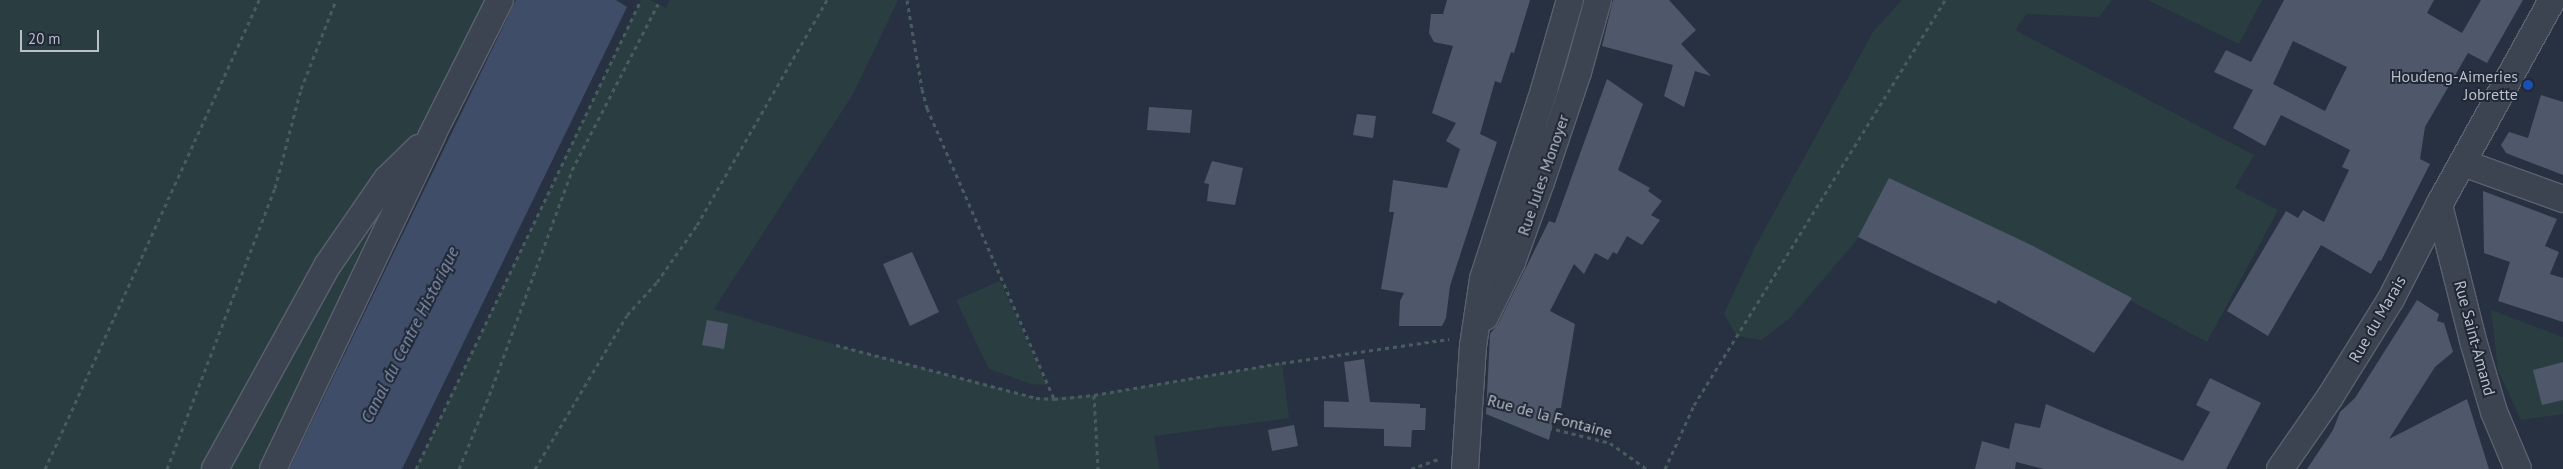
<!DOCTYPE html>
<style>
body{margin:0}
#map{position:relative;width:2563px;height:469px;overflow:hidden;background:#283141;font-family:"PT Sans",sans-serif}
div>[style]{position:absolute}
[style*='--x']{left:calc(var(--x)*1px);top:calc(var(--y)*1px);width:calc(var(--w)*1px);rotate:calc(var(--a)*1deg)}
.green>*{inset:0;background:#2a3e42}
.water>*{inset:0;background:#3f4d69}
.building>*{inset:0;background:#4e586a}
.path>*{height:3px;margin-top:-1.5px;transform-origin:0;background:repeating-linear-gradient(90deg,#485b5f 0 4px,transparent 0 8px)}
.roads{filter:drop-shadow(1px 0 #5a616e) drop-shadow(-1px 0 #5a616e) drop-shadow(0 1px #5a616e) drop-shadow(0 -1px #5a616e)}
.minor>*{height:26px;margin:-13px;padding:0 13px;transform-origin:13px;border-radius:13px;background:#3c4351}
.dots>*{width:14px;height:14px;translate:-50% -50%;box-sizing:border-box;border:2px solid #212836;border-radius:50%}
span{translate:-50% -50%;white-space:nowrap;text-align:center;line-height:1.15;-webkit-text-stroke:4px #212836;paint-order:stroke}
.poi-label{font-size:16px;color:#b9bfcb}
.right{translate:-100% -50%;text-align:right}
.street-label{font-size:16px;color:#b9bfcb}
.water-label{font-size:18px;color:#8293b1;font-style:italic}
.scale{position:absolute;left:20px;top:30px;width:79px;height:22px;box-sizing:border-box;border:2px solid #b9bfcb;border-top:0;padding-left:6px;font-size:15px;line-height:18px;white-space:nowrap;color:#b9bfcb;-webkit-text-stroke:4px #212836;paint-order:stroke}
</style>
<div id="map">
<div class="green">
<div style="clip-path:polygon(0 0,500px 0,273px 469px,0 469px)"></div>
<div style="clip-path:polygon(641px 0,650px 0,666px 8px,670px 0,898px 0,853px 94px,714px 309px,836px 345px,1036px 398px,1094px 395px,1282px 363px,1289px 418px,1154px 436px,1160px 469px,416px 469px)"></div>
<div style="clip-path:polygon(1902px 0,2112px 0,2099px 17px,2027px 14px,2015px 30px,2254px 155px,2235px 188px,2278px 210px,2207px 342px,2033px 248px,1890px 184px,1856px 241px,1789px 319px,1761px 340px,1737px 336px,1724px 314px,1754px 249px,1873px 32px)"></div>
<div style="clip-path:polygon(2148px 0,2262px 0,2239px 44px)"></div>
<div style="clip-path:polygon(1000px 281px,1047px 385px,1031px 384px,989px 369px,956px 300px)"></div>
<div style="clip-path:polygon(2491px 310px,2563px 337px,2563px 414px,2521px 420px,2498px 370px)"></div>
</div>
<div class="water">
<div style="clip-path:polygon(516px 0,616px 0,627px 7px,402px 469px,289px 469px)"></div>
</div>
<div class="building">
<div style="clip-path:polygon(1447px 0,1530px 0,1514px 53px,1511px 52px,1501px 83px,1495px 81px,1480px 134px,1497px 142px,1450px 286px,1446px 318px,1442px 326px,1399px 326px,1400px 301px,1404px 293px,1381px 289px,1394px 212px,1389px 212px,1393px 180px,1447px 188px,1460px 149px,1446px 141px,1456px 123px,1432px 113px,1453px 46px,1434px 42px,1429px 33px,1431px 14px,1443px 14px)"></div>
<div style="clip-path:polygon(1613px 0,1669px 0,1696px 30px,1681px 44px,1711px 76px,1695px 71px,1684px 107px,1664px 96px,1673px 65px,1602px 46px)"></div>
<div style="clip-path:polygon(evenodd,2284px 0,2434px 0,2427px 13px,2462px 33px,2481px 0,2523px 0,2487px 63px,2468px 53px,2425px 127px,2420px 159px,2430px 164px,2381px 261px,2379px 260px,2371px 274px,2321px 245px,2268px 336px,2227px 311px,2286px 211px,2298px 218px,2303px 210px,2324px 222px,2349px 170px,2342px 167px,2350px 150px,2281px 115px,2265px 146px,2233px 128px,2253px 90px,2214px 72px,2226px 50px,2251px 62px,2284px 0,2293px 41px,2347px 67px,2325px 111px,2273px 84px,2293px 41px)"></div>
<div style="clip-path:polygon(1607px 79px,1643px 104px,1618px 170px,1650px 188px,1648px 191px,1662px 201px,1651px 215px,1660px 220px,1642px 245px,1627px 236px,1617px 254px,1613px 252px,1608px 260px,1595px 253px,1584px 274px,1574px 264px,1550px 311px,1575px 324px,1561px 408px,1556px 408px,1549px 440px,1486px 414px,1490px 334px,1498px 324px,1549px 221px,1555px 223px)"></div>
<div style="clip-path:polygon(2541px 95px,2563px 102px,2563px 175px,2506px 153px,2501px 145px,2509px 132px,2528px 138px)"></div>
<div style="clip-path:polygon(1149px 107px,1192px 110px,1190px 133px,1147px 130px)"></div>
<div style="clip-path:polygon(1357px 114px,1376px 116px,1373px 138px,1353px 135px)"></div>
<div style="clip-path:polygon(1212px 161px,1243px 168px,1235px 205px,1207px 201px,1209px 184px,1204px 183px)"></div>
<div style="clip-path:polygon(1889px 178px,2029px 244px,2132px 298px,2094px 353px,1998px 300px,1996px 304px,1858px 237px)"></div>
<div style="clip-path:polygon(2483px 191px,2557px 219px,2545px 246px,2559px 252px,2550px 274px,2563px 278px,2563px 322px,2498px 301px,2510px 262px,2484px 253px)"></div>
<div style="clip-path:polygon(912px 252px,939px 312px,910px 326px,883px 264px)"></div>
<div style="clip-path:polygon(2417px 300px,2439px 314px,2437px 321px,2444px 323px,2453px 352px,2435px 367px,2389px 439px,2467px 399px,2489px 469px,2307px 469px,2333px 430px,2340px 412px,2355px 398px)"></div>
<div style="clip-path:polygon(707px 320px,728px 324px,724px 349px,702px 345px)"></div>
<div style="clip-path:polygon(1364px 359px,1370px 402px,1420px 404px,1420px 408px,1426px 408px,1425px 430px,1412px 430px,1411px 447px,1384px 446px,1384px 429px,1324px 427px,1324px 401px,1349px 402px,1344px 362px)"></div>
<div style="clip-path:polygon(2563px 362px,2563px 400px,2542px 405px,2533px 370px)"></div>
<div style="clip-path:polygon(2210px 378px,2261px 403px,2226px 469px,2044px 469px,2016px 462px,2015px 469px,1975px 469px,1982px 441px,2009px 449px,2015px 423px,2040px 428px,2046px 404px,2183px 461px,2210px 412px,2196px 405px)"></div>
<div style="clip-path:polygon(1294px 425px,1298px 446px,1272px 451px,1268px 430px)"></div>
</div>
<div class="path">
<div style="--x:907;--y:0;--w:90;--a:80.4"></div>
<div style="--x:922;--y:89;--w:20;--a:75"></div>
<div style="--x:927;--y:108;--w:318;--a:66.4"></div>
<div style="--x:836;--y:345;--w:207;--a:14.8"></div>
<div style="--x:1036;--y:398;--w:18;--a:3"></div>
<div style="--x:1054;--y:399;--w:40;--a:-5.7"></div>
<div style="--x:1094;--y:395;--w:191;--a:-9.7"></div>
<div style="--x:1282;--y:363;--w:169;--a:-8.2"></div>
<div style="--x:1094;--y:395;--w:74;--a:86.9"></div>
<div style="--x:1494;--y:414;--w:120;--a:14"></div>
<div style="--x:1610;--y:443;--w:45;--a:35.1"></div>
<div style="--x:45;--y:469;--w:516;--a:-65.47"></div>
<div style="--x:167;--y:469;--w:301;--a:-69"></div>
<div style="--x:275;--y:188;--w:102;--a:-75.3"></div>
<div style="--x:301;--y:89;--w:96;--a:-68.5"></div>
<div style="--x:416;--y:469;--w:520;--a:-64.37"></div>
<div style="--x:459;--y:469;--w:87;--a:-67.8"></div>
<div style="--x:492;--y:388;--w:232;--a:-69.8"></div>
<div style="--x:572;--y:170;--w:187;--a:-62.6"></div>
<div style="--x:535;--y:469;--w:179;--a:-59.1"></div>
<div style="--x:627;--y:315;--w:45;--a:-47.7"></div>
<div style="--x:657;--y:282;--w:70;--a:-54.9"></div>
<div style="--x:697;--y:225;--w:260;--a:-60"></div>
<div style="--x:1411;--y:469;--w:30;--a:-20"></div>
<div style="--x:1665;--y:469;--w:70;--a:-65.6"></div>
<div style="--x:1694;--y:405;--w:476;--a:-58.2"></div>
</div>
<div class="roads">
<div class="minor">
<div style="--x:2463;--y:163;--w:106;--a:19.8"></div>
<div style="--x:2439;--y:205;--w:143;--a:75.9"></div>
<div style="--x:2474;--y:344;--w:71;--a:73.6"></div>
<div style="--x:2494;--y:412;--w:62;--a:67.2"></div>
<div style="--x:1485;--y:317;--w:61;--a:-63.9"></div>
<div style="--x:1512;--y:262;--w:85;--a:-70.1"></div>
<div style="--x:1541;--y:182;--w:116;--a:-71.4"></div>
<div style="--x:1578;--y:72;--w:75;--a:-74.5"></div>
<div style="--x:215;--y:469;--w:232;--a:-61.1"></div>
<div style="--x:327;--y:266;--w:106;--a:-55.4"></div>
<div style="--x:387;--y:179;--w:45;--a:-44.1"></div>
<div style="--x:273;--y:469;--w:370;--a:-64.5"></div>
<div style="--x:432;--y:135;--w:151;--a:-63.3"></div>
<div style="--x:1465;--y:469;--w:123;--a:-86.3"></div>
<div style="--x:1473;--y:346;--w:68;--a:-81.5"></div>
<div style="--x:1483;--y:279;--w:199;--a:-72.1"></div>
<div style="--x:1544;--y:90;--w:94;--a:-73.9"></div>
<div style="--x:2280;--y:469;--w:88;--a:-55.2"></div>
<div style="--x:2330;--y:397;--w:115;--a:-58.1"></div>
<div style="--x:2391;--y:299;--w:106;--a:-62.9"></div>
<div style="--x:2439;--y:205;--w:234;--a:-61.1"></div>
</div>
</div>
<div class="dots">
<div style="left:2528px;top:85px;background:#1a4fb4"></div>
</div>
<div class="poi-label">
<span class="right" style="left:2518px;top:85px">Houdeng-Aimeries<br>Jobrette</span>
</div>
<div class="street-label">
<span style="left:1543px;top:175px;rotate:-71deg">Rue Jules Monoyer</span>
<span style="left:2377px;top:319px;rotate:-60deg">Rue du Marais</span>
<span style="left:2475px;top:338px;rotate:75deg">Rue Saint-Amand</span>
<span style="left:1550px;top:416px;rotate:15deg">Rue de la Fontaine</span>
</div>
<div class="water-label">
<span style="left:410px;top:335px;rotate:-63deg">Canal du Centre Historique</span>
</div>
<div class="scale">20 m</div>
</div>
